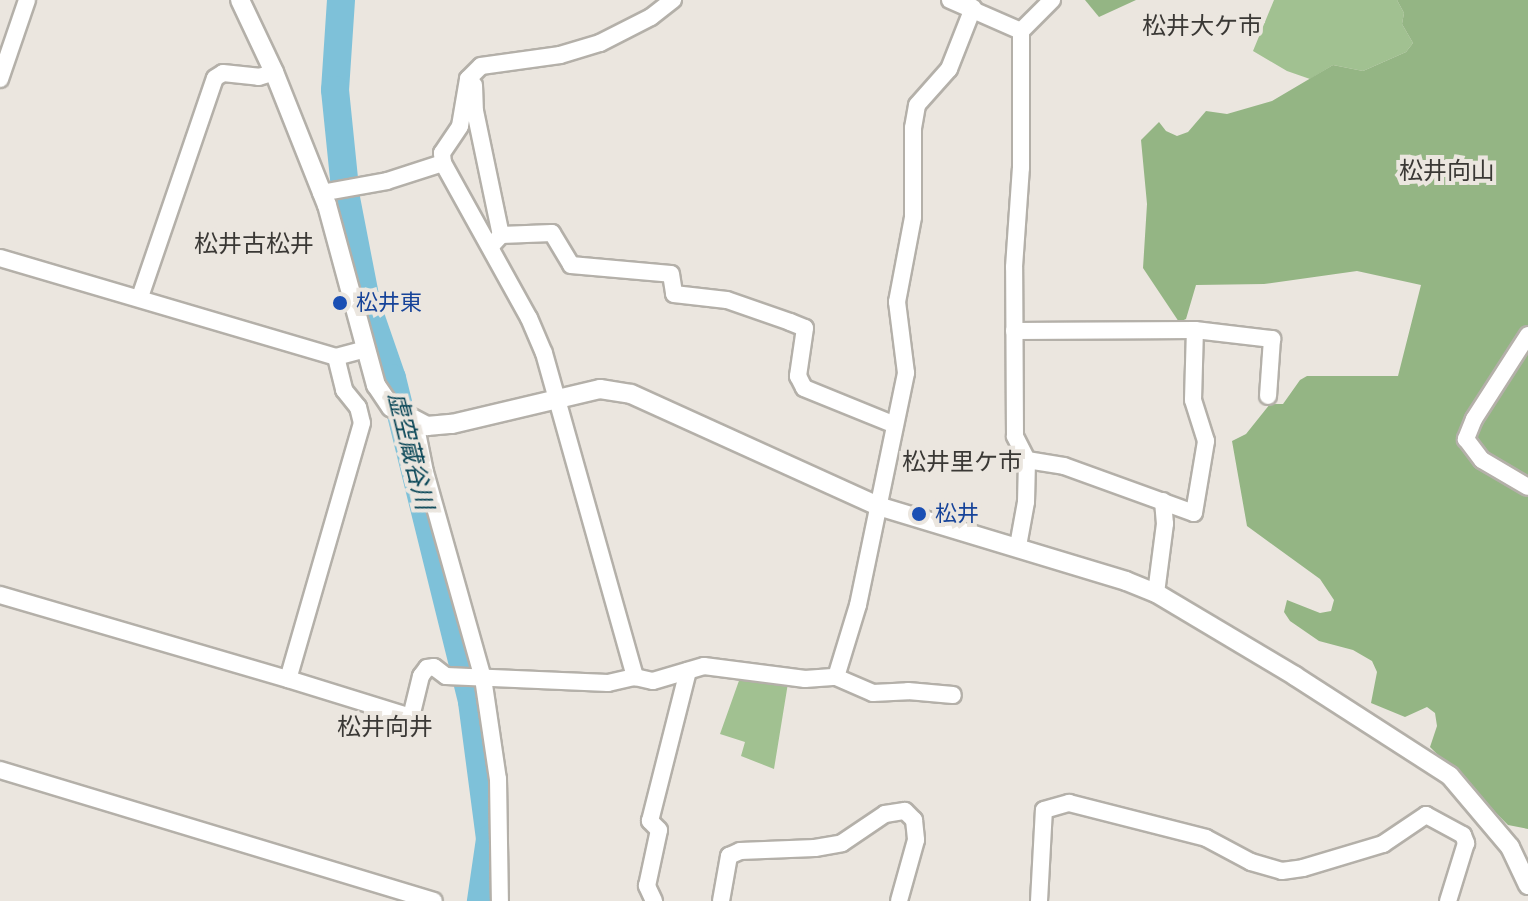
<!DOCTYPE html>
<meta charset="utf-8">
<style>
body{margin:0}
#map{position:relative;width:1528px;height:901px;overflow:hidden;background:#ebe6df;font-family:Signika,"Noto Sans JP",sans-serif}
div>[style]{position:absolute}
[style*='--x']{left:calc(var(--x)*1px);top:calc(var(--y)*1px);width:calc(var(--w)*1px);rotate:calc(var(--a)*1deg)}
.green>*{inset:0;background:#a1c191}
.forest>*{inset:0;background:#94b584}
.river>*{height:28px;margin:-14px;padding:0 14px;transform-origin:14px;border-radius:14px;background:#7ec1d9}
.roads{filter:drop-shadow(2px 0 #b4b0a9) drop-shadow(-2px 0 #b4b0a9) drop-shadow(0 2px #b4b0a9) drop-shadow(0 -2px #b4b0a9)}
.minor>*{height:16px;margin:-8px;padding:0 8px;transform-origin:8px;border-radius:8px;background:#fff}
.tertiary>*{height:18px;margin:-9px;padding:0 9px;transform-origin:9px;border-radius:9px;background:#fff}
.dots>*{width:22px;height:22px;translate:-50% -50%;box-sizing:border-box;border:4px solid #ebe6df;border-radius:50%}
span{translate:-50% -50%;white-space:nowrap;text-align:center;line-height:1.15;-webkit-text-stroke:8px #ebe6df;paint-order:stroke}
.transit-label{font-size:22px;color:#164399}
.left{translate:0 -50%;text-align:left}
.neighbourhood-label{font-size:24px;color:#3a3835}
.water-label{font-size:24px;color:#084556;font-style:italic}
</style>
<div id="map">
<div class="green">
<div style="clip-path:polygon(1274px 0,1397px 0,1404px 13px,1402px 24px,1413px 43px,1406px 52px,1363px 71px,1333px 65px,1310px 79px,1287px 71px,1253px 51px)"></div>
<div style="clip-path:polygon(741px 675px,788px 683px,774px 769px,741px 756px,745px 742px,720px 734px)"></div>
</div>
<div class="forest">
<div style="clip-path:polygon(1085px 0,1136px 0,1099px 17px)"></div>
<div style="clip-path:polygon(1397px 0,1528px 0,1528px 829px,1508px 825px,1430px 747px,1437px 726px,1435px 713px,1427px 707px,1405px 717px,1371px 703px,1377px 672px,1372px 661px,1353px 650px,1319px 641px,1290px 621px,1284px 612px,1287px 600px,1320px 613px,1331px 611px,1334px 600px,1320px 579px,1247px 526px,1232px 441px,1246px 434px,1270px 404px,1283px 404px,1300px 380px,1307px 376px,1398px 376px,1421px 285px,1357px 271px,1264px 284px,1196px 285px,1186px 319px,1179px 322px,1143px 268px,1147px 204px,1141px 140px,1159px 122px,1166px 131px,1177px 136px,1188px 132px,1206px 111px,1227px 114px,1272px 101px,1333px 65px,1363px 71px,1406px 52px,1413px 43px,1402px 24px,1404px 13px)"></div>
</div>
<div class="river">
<div style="--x:341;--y:0;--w:90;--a:93.8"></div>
<div style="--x:335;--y:90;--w:109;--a:84.2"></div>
<div style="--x:346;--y:198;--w:110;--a:79"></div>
<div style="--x:367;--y:306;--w:76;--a:70.9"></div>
<div style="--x:392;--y:378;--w:334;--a:76.1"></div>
<div style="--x:472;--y:702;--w:138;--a:82.5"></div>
<div style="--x:490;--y:839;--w:63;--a:98.3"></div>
</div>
<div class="roads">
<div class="minor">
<div style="--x:950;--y:0;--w:77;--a:23.6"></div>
<div style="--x:1021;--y:31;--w:44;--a:-45"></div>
<div style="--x:0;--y:79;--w:83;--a:-71.1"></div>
<div style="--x:474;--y:85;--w:26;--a:88"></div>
<div style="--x:475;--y:111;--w:127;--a:78.2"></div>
<div style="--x:443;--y:163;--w:10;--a:-96"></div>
<div style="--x:442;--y:153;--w:32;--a:-56"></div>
<div style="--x:460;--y:126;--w:48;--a:-80.3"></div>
<div style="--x:468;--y:79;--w:18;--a:-45"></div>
<div style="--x:481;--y:66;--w:80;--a:-7.9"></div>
<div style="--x:560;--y:55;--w:42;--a:-16.7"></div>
<div style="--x:600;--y:43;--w:57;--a:-27"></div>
<div style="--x:651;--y:17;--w:28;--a:-38"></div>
<div style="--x:321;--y:193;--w:67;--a:-10.3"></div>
<div style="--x:387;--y:181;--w:59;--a:-17.8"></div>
<div style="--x:443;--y:163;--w:177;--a:61"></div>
<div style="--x:529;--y:318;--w:38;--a:67"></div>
<div style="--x:544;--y:353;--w:337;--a:74.3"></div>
<div style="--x:490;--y:247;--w:16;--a:-47"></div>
<div style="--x:501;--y:235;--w:51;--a:-2.2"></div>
<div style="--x:552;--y:233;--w:37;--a:59"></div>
<div style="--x:571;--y:265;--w:100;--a:5.1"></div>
<div style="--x:671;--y:274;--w:20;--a:81"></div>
<div style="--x:674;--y:294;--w:53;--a:6.5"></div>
<div style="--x:727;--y:300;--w:67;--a:19.2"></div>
<div style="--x:790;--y:322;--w:16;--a:22"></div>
<div style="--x:805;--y:328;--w:49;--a:98.3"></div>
<div style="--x:798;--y:376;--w:13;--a:63"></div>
<div style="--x:804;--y:388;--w:98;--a:22.1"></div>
<div style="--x:0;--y:258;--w:350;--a:16.4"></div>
<div style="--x:336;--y:357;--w:31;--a:-15"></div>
<div style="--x:140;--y:297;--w:231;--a:-71.1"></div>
<div style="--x:215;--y:78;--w:9;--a:-32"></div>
<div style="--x:223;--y:73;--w:36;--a:6"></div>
<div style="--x:259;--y:77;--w:16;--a:-18"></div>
<div style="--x:1014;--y:331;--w:181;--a:-0.3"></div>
<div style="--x:1195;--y:330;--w:78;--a:6.7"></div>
<div style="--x:1272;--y:339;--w:57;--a:94"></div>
<div style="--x:1528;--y:335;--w:100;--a:122.7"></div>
<div style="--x:1474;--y:419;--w:22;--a:112"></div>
<div style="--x:1466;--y:439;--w:26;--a:53"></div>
<div style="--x:1482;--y:460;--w:53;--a:30.4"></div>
<div style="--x:336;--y:357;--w:34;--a:76"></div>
<div style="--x:344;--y:390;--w:22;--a:51"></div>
<div style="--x:358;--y:407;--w:16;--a:76"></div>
<div style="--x:362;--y:423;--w:266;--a:106.1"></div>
<div style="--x:288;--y:679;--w:129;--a:17.2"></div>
<div style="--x:411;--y:717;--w:42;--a:-76.3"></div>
<div style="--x:421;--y:676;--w:10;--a:-53"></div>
<div style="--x:427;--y:668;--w:7;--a:-8"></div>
<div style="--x:434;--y:667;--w:15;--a:37"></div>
<div style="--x:446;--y:676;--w:162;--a:2.5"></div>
<div style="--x:608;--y:683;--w:28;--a:-13"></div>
<div style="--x:635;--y:677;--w:18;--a:13"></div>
<div style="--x:653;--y:681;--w:53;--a:-16.4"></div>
<div style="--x:704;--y:666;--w:102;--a:7.3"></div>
<div style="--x:805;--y:679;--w:31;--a:-4"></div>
<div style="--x:836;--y:677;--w:40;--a:23.4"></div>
<div style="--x:873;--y:693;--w:35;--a:-3"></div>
<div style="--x:908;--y:691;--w:45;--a:5.1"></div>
<div style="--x:415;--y:422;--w:51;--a:78.7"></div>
<div style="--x:425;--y:472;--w:214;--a:74.3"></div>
<div style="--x:483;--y:678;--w:102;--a:81.6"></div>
<div style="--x:498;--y:779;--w:122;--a:89.1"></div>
<div style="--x:1027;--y:460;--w:37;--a:9"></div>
<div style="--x:1064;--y:466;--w:138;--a:19.9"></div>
<div style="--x:1194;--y:513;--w:73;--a:-80.5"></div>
<div style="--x:1206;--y:441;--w:43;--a:-107.6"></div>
<div style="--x:1193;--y:400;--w:70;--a:-88.4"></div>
<div style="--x:1018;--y:546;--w:45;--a:-79.7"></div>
<div style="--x:1026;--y:502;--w:42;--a:-88.6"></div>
<div style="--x:1027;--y:460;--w:27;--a:-117"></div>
<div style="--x:1015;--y:436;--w:169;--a:-90.3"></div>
<div style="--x:1014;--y:267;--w:99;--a:-86"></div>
<div style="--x:1021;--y:168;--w:137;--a:-90"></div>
<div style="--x:1156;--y:593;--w:70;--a:-82.6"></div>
<div style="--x:1165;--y:524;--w:23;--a:-95"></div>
<div style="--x:0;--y:595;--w:300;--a:16.3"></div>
<div style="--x:836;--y:677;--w:75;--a:-73"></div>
<div style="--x:858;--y:605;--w:237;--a:-78.3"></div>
<div style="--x:906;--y:373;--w:72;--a:-97.2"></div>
<div style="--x:897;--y:302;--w:86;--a:-79.3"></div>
<div style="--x:913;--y:217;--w:89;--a:-90"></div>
<div style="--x:913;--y:128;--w:23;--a:-80"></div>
<div style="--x:917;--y:105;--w:48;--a:-48.4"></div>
<div style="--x:949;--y:69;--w:66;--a:-68.5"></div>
<div style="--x:0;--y:770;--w:453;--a:16.8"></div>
<div style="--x:654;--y:901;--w:17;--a:-115"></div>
<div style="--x:647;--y:886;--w:57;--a:-77.9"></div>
<div style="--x:659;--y:830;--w:13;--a:-135"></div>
<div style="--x:650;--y:821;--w:155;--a:-75.8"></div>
<div style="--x:721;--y:901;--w:46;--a:-79.9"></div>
<div style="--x:729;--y:856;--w:12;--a:-24"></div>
<div style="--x:740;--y:851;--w:75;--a:-2.3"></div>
<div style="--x:815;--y:848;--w:27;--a:-10"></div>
<div style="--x:842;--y:843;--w:52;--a:-34"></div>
<div style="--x:885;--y:814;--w:20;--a:-9"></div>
<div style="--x:905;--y:811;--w:13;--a:45"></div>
<div style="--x:914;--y:820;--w:20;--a:84"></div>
<div style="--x:916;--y:840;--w:63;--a:105.6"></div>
<div style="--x:1039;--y:901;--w:91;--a:-86.9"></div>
<div style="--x:1044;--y:810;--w:26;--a:-16"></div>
<div style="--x:1069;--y:803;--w:141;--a:14.3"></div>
<div style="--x:1206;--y:838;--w:51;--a:28.1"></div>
<div style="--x:1251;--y:862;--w:32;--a:16"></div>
<div style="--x:1282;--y:871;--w:21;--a:-8"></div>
<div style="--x:1303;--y:868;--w:84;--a:-16.7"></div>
<div style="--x:1383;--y:844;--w:52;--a:-34"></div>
<div style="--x:1426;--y:815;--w:42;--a:28.4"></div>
<div style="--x:1463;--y:835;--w:9;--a:69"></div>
<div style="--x:1466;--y:843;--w:61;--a:107.2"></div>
</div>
<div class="tertiary">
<div style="--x:240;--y:0;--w:80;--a:64.7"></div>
<div style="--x:274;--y:72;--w:143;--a:68.3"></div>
<div style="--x:327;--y:205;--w:187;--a:74.8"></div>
<div style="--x:376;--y:385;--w:27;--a:56"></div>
<div style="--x:391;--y:407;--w:41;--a:27.8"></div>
<div style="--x:427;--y:426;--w:25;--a:-5"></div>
<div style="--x:452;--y:424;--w:152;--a:-13.3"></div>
<div style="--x:600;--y:389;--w:31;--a:9"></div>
<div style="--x:631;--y:394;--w:271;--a:24.4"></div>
<div style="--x:878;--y:506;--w:259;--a:16.8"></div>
<div style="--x:1126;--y:581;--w:32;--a:22"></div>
<div style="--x:1156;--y:593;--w:162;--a:30.8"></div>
<div style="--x:1295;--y:676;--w:184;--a:32.8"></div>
<div style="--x:1450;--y:776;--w:93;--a:49.8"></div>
<div style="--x:1510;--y:847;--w:42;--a:64.7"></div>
</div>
</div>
<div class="dots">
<div style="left:340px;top:303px;background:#1a4fb4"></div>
<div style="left:919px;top:514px;background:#1a4fb4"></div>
</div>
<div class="transit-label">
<span class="left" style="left:356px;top:303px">松井東</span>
<span class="left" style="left:935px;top:514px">松井</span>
</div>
<div class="neighbourhood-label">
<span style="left:1202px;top:27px">松井大ケ市</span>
<span style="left:1447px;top:172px">松井向山</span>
<span style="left:254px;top:245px">松井古松井</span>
<span style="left:962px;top:463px">松井里ケ市</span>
<span style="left:385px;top:728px">松井向井</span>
</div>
<div class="water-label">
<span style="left:410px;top:451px;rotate:76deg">虚空蔵谷川</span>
</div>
</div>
